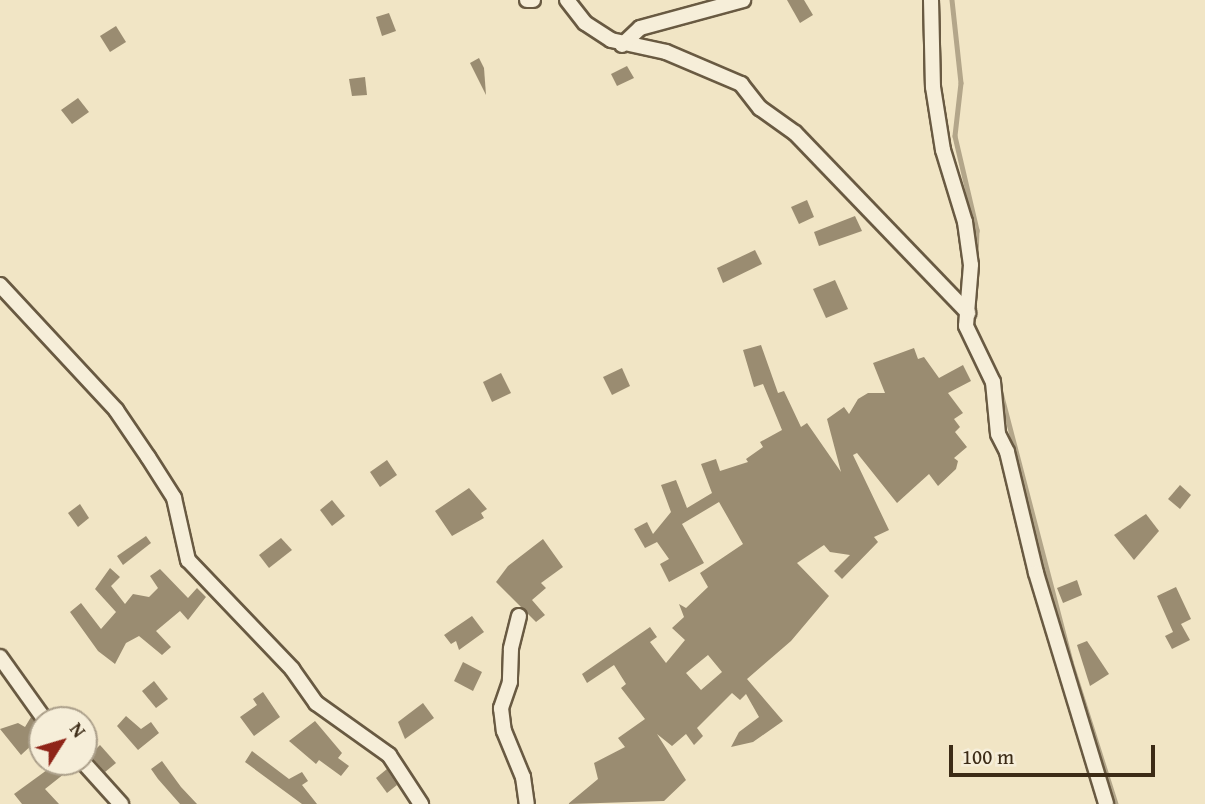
<!DOCTYPE html>
<style>
body{margin:0}
#map{position:relative;width:1205px;height:804px;overflow:hidden;background:#f1e5c5;font-family:"Gentium Book Plus",serif}
div>[style]{position:absolute}
[style*='--x']{left:calc(var(--x)*1px);top:calc(var(--y)*1px);width:calc(var(--w)*1px);rotate:calc(var(--a)*1deg)}
.stream>*{height:4.5px;margin:-2.25px;padding:0 2.25px;transform-origin:2.25px;border-radius:2.25px;background:#b3a68a}
.building>*{inset:0;background:#9a8c71}
.roads{filter:drop-shadow(2px 0 #695a42) drop-shadow(-2px 0 #695a42) drop-shadow(0 2px #695a42) drop-shadow(0 -2px #695a42)}
.street>*{height:14px;margin:-7px;padding:0 7px;transform-origin:7px;border-radius:7px;background:#f6eed9}
span{translate:-50% -50%;white-space:nowrap;text-align:center;line-height:1.15;-webkit-text-stroke:5px #f6eed9;paint-order:stroke}
.north{position:absolute;left:28px;top:706px;width:70px;height:70px;box-sizing:border-box;background:#f6eed9;border:2px solid #aca08b;border-radius:50%;rotate:53deg;font-size:19px;font-weight:700;line-height:28px;text-align:center;color:#3c2b16}
.north::after{content:'';display:block;margin:auto;width:24px;height:32px;background:#8f2418;clip-path:polygon(50% 0,100% 100%,50% 72%,0 100%)}
.scale{position:absolute;left:949px;top:745px;width:206px;height:32px;box-sizing:border-box;border:4px solid #3c2b16;border-top:0;padding-left:9px;font-size:21px;line-height:24px;white-space:nowrap;color:#3c2b16;-webkit-text-stroke:5px #f6eed9;paint-order:stroke}
</style>
<div id="map">
<div class="stream">
<div style="--x:952;--y:0;--w:83;--a:83.8"></div>
<div style="--x:961;--y:83;--w:53;--a:96.5"></div>
<div style="--x:955;--y:136;--w:97;--a:76.8"></div>
<div style="--x:977;--y:230;--w:25;--a:92"></div>
<div style="--x:1000;--y:389;--w:282;--a:75.4"></div>
<div style="--x:1071;--y:662;--w:149;--a:72.4"></div>
</div>
<div class="building">
<div style="clip-path:polygon(787px 0,804px 0,813px 15px,800px 23px)"></div>
<div style="clip-path:polygon(389px 13px,396px 31px,382px 36px,376px 17px)"></div>
<div style="clip-path:polygon(116px 26px,126px 42px,110px 52px,100px 36px)"></div>
<div style="clip-path:polygon(479px 58px,484px 68px,486px 95px,470px 63px)"></div>
<div style="clip-path:polygon(627px 66px,634px 78px,617px 86px,611px 74px)"></div>
<div style="clip-path:polygon(365px 77px,367px 95px,352px 96px,349px 79px)"></div>
<div style="clip-path:polygon(78px 98px,89px 112px,72px 124px,61px 110px)"></div>
<div style="clip-path:polygon(807px 200px,814px 217px,799px 224px,791px 207px)"></div>
<div style="clip-path:polygon(855px 216px,862px 231px,819px 246px,814px 232px)"></div>
<div style="clip-path:polygon(755px 250px,762px 264px,723px 283px,717px 268px)"></div>
<div style="clip-path:polygon(835px 280px,848px 309px,826px 318px,813px 289px)"></div>
<div style="clip-path:polygon(evenodd,761px 345px,778px 393px,784px 391px,801px 427px,807px 423px,841px 472px,827px 419px,844px 407px,849px 414px,858px 399px,868px 393px,885px 393px,873px 363px,914px 348px,918px 359px,924px 357px,939px 378px,963px 365px,971px 381px,948px 393px,963px 413px,954px 419px,960px 427px,955px 432px,967px 447px,954px 458px,958px 461px,956px 469px,938px 486px,929px 474px,897px 503px,857px 453px,853px 455px,889px 530px,874px 537px,878px 542px,842px 579px,834px 571px,850px 555px,830px 552px,824px 545px,797px 563px,829px 596px,791px 641px,747px 679px,783px 721px,753px 742px,731px 747px,739px 732px,759px 717px,746px 694px,740px 700px,732px 693px,697px 728px,703px 736px,694px 745px,686px 734px,672px 746px,657px 734px,686px 780px,664px 801px,568px 804px,598px 779px,594px 763px,625px 747px,618px 738px,645px 719px,621px 688px,626px 684px,614px 665px,587px 683px,582px 674px,650px 627px,657px 637px,650px 642px,666px 663px,685px 640px,672px 628px,684px 617px,679px 604px,686px 608px,708px 587px,700px 573px,743px 544px,719px 502px,682px 524px,704px 563px,669px 582px,660px 564px,669px 559px,657px 542px,645px 548px,634px 529px,647px 522px,653px 534px,671px 512px,661px 485px,676px 480px,687px 508px,712px 493px,701px 464px,716px 459px,720px 471px,748px 462px,746px 459px,763px 447px,760px 442px,782px 430px,763px 384px,754px 387px,743px 350px,761px 345px,708px 655px,722px 672px,701px 690px,686px 673px,708px 655px)"></div>
<div style="clip-path:polygon(622px 368px,630px 386px,612px 395px,603px 377px)"></div>
<div style="clip-path:polygon(501px 373px,511px 393px,492px 402px,483px 382px)"></div>
<div style="clip-path:polygon(387px 460px,397px 475px,380px 487px,370px 472px)"></div>
<div style="clip-path:polygon(1180px 485px,1191px 495px,1180px 509px,1168px 499px)"></div>
<div style="clip-path:polygon(469px 488px,487px 509px,481px 513px,484px 518px,452px 536px,435px 511px)"></div>
<div style="clip-path:polygon(332px 500px,345px 516px,332px 526px,320px 510px)"></div>
<div style="clip-path:polygon(80px 504px,89px 518px,78px 527px,68px 513px)"></div>
<div style="clip-path:polygon(1146px 514px,1159px 531px,1134px 560px,1114px 535px)"></div>
<div style="clip-path:polygon(146px 536px,151px 543px,123px 565px,117px 556px)"></div>
<div style="clip-path:polygon(281px 538px,292px 550px,269px 568px,259px 555px)"></div>
<div style="clip-path:polygon(543px 539px,563px 567px,541px 583px,546px 588px,532px 600px,545px 615px,536px 622px,496px 582px,508px 566px)"></div>
<div style="clip-path:polygon(110px 568px,120px 577px,111px 586px,125px 604px,133px 594px,149px 597px,158px 588px,150px 576px,160px 569px,188px 598px,197px 588px,206px 597px,188px 620px,180px 611px,156px 631px,171px 647px,162px 655px,139px 636px,126px 643px,115px 664px,98px 651px,70px 612px,81px 603px,101px 629px,116px 612px,95px 589px)"></div>
<div style="clip-path:polygon(1077px 580px,1082px 595px,1063px 603px,1057px 588px)"></div>
<div style="clip-path:polygon(1176px 587px,1191px 619px,1181px 624px,1190px 640px,1172px 649px,1165px 636px,1173px 632px,1157px 596px)"></div>
<div style="clip-path:polygon(472px 616px,484px 632px,459px 650px,456px 641px,451px 644px,444px 635px)"></div>
<div style="clip-path:polygon(1087px 641px,1109px 674px,1090px 686px,1077px 645px)"></div>
<div style="clip-path:polygon(463px 662px,482px 672px,473px 691px,454px 681px)"></div>
<div style="clip-path:polygon(154px 681px,168px 699px,156px 708px,142px 691px)"></div>
<div style="clip-path:polygon(263px 692px,280px 717px,254px 736px,240px 717px,257px 705px,253px 699px)"></div>
<div style="clip-path:polygon(423px 703px,434px 718px,405px 739px,398px 722px)"></div>
<div style="clip-path:polygon(126px 716px,141px 729px,151px 722px,159px 733px,138px 750px,117px 726px)"></div>
<div style="clip-path:polygon(31px 717px,36px 724px,35px 742px,21px 755px,0 729px,18px 723px,25px 727px)"></div>
<div style="clip-path:polygon(315px 721px,342px 753px,338px 758px,349px 766px,341px 776px,319px 760px,316px 764px,289px 741px)"></div>
<div style="clip-path:polygon(100px 745px,116px 763px,105px 772px,90px 755px)"></div>
<div style="clip-path:polygon(252px 751px,289px 779px,302px 772px,308px 781px,302px 785px,317px 804px,302px 804px,245px 762px)"></div>
<div style="clip-path:polygon(162px 761px,181px 787px,197px 804px,180px 804px,158px 779px,151px 769px)"></div>
<div style="clip-path:polygon(58px 762px,69px 770px,45px 789px,59px 804px,22px 804px,14px 794px)"></div>
<div style="clip-path:polygon(387px 769px,397px 785px,387px 793px,376px 778px)"></div>
</div>
<div class="roads">
<div class="street">
<div style="--x:527;--y:0;--w:6;--a:0"></div>
<div style="--x:567;--y:0;--w:29;--a:52"></div>
<div style="--x:585;--y:23;--w:31;--a:33"></div>
<div style="--x:611;--y:40;--w:56;--a:12.3"></div>
<div style="--x:666;--y:52;--w:82;--a:23.1"></div>
<div style="--x:741;--y:84;--w:31;--a:52"></div>
<div style="--x:760;--y:108;--w:43;--a:35.5"></div>
<div style="--x:795;--y:133;--w:250;--a:46.1"></div>
<div style="--x:931;--y:0;--w:87;--a:88.7"></div>
<div style="--x:933;--y:87;--w:64;--a:81"></div>
<div style="--x:943;--y:150;--w:75;--a:73"></div>
<div style="--x:965;--y:222;--w:43;--a:82.1"></div>
<div style="--x:971;--y:265;--w:61;--a:94.7"></div>
<div style="--x:966;--y:326;--w:62;--a:64.3"></div>
<div style="--x:993;--y:382;--w:52;--a:84.5"></div>
<div style="--x:998;--y:434;--w:20;--a:63"></div>
<div style="--x:1007;--y:452;--w:124;--a:76.5"></div>
<div style="--x:1036;--y:573;--w:241;--a:73.1"></div>
<div style="--x:622;--y:45;--w:25;--a:-43"></div>
<div style="--x:640;--y:28;--w:107;--a:-15.2"></div>
<div style="--x:0;--y:285;--w:171;--a:47.1"></div>
<div style="--x:116;--y:410;--w:57;--a:55.8"></div>
<div style="--x:148;--y:457;--w:49;--a:57.6"></div>
<div style="--x:174;--y:498;--w:64;--a:77.3"></div>
<div style="--x:188;--y:560;--w:151;--a:46.3"></div>
<div style="--x:292;--y:669;--w:42;--a:54.8"></div>
<div style="--x:316;--y:703;--w:90;--a:35.5"></div>
<div style="--x:389;--y:755;--w:59;--a:56.9"></div>
<div style="--x:519;--y:616;--w:34;--a:104"></div>
<div style="--x:511;--y:649;--w:33;--a:92"></div>
<div style="--x:510;--y:682;--w:28;--a:109"></div>
<div style="--x:501;--y:708;--w:23;--a:83"></div>
<div style="--x:504;--y:731;--w:50;--a:67.6"></div>
<div style="--x:523;--y:777;--w:27;--a:82"></div>
<div style="--x:0;--y:657;--w:77;--a:54.5"></div>
<div style="--x:83;--y:762;--w:57;--a:47.9"></div>
</div>
</div>
<div class="north">N</div>
<div class="scale">100 m</div>
</div>
